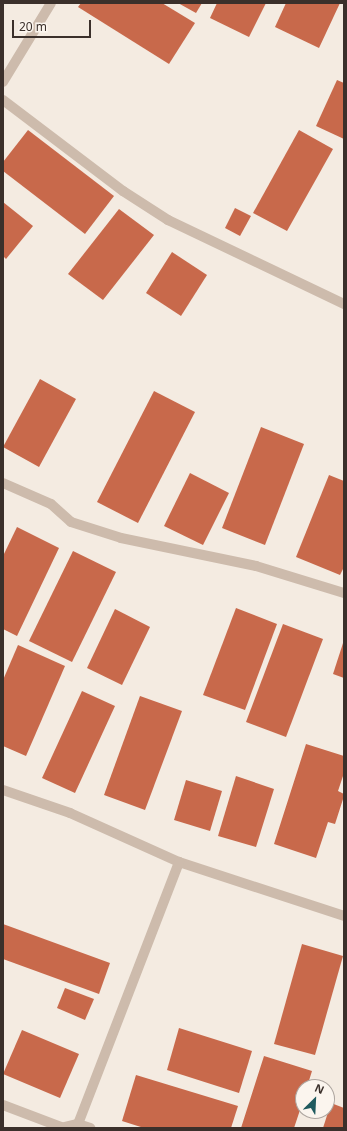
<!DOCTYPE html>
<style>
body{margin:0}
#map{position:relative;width:347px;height:1131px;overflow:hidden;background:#f4ebe1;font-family:"Noto Sans",sans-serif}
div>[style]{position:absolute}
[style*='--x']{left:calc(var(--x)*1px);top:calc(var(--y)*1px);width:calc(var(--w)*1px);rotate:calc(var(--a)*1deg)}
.building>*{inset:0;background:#c8694b}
.minor>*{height:10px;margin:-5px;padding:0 5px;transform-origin:5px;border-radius:5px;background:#cdbbac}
span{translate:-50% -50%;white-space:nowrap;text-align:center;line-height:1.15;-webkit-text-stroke:3px #fbf5ee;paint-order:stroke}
.frame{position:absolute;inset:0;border:4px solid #3b302b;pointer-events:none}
.north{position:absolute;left:295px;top:1079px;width:40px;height:40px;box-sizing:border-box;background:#fbf5ee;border:1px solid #aea6a0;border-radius:50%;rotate:24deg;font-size:11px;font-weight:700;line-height:16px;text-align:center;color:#3b302b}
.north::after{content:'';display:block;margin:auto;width:14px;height:18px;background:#1f5a5e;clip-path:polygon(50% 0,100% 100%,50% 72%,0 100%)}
.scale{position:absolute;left:12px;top:20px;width:79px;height:18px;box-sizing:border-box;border:2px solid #3b302b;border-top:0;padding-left:5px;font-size:12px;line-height:14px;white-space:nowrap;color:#3b302b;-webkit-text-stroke:3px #fbf5ee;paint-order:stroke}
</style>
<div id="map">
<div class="building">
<div style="clip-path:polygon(81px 3px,162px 3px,195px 23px,169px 64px,78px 7px)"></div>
<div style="clip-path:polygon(178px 3px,202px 3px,196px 13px)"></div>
<div style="clip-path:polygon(217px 3px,266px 3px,249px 37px,210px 18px)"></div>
<div style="clip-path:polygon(286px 3px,340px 3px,319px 48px,275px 27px)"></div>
<div style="clip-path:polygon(337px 80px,344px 83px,344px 139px,316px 126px)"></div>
<div style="clip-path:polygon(28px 130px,114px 196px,85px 234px,3px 171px,3px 162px)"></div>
<div style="clip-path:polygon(299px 130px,333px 149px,287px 231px,253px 213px)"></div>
<div style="clip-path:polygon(3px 202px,33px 226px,6px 259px,3px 256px)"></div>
<div style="clip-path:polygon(235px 208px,251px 216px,240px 236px,225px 228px)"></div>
<div style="clip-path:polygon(119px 209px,154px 235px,103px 300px,68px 274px)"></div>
<div style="clip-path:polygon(172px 252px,207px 275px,181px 316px,146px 293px)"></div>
<div style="clip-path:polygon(40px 379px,76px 399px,39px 467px,3px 447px)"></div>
<div style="clip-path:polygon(154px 391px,195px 412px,138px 523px,97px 502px)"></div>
<div style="clip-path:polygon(261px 427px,304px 444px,265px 545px,222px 528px)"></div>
<div style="clip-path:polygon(190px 473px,229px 493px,203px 545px,164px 526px)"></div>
<div style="clip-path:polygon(329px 475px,344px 481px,344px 567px,340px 575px,296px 557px)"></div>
<div style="clip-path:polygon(17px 527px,59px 548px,17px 636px,3px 629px,3px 556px)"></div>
<div style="clip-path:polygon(73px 551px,116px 572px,72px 662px,29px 641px)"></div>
<div style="clip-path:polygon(236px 608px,277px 624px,245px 710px,203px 695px)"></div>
<div style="clip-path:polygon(115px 609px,150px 627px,122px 685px,87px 668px)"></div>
<div style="clip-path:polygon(283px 624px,323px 639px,286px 737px,246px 722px)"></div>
<div style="clip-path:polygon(344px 640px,344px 678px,333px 674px)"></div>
<div style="clip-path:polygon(18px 645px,65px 666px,26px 756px,3px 746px,3px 680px)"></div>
<div style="clip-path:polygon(82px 691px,115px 706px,75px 793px,42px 778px)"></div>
<div style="clip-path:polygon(140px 696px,182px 711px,145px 810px,104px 795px)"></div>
<div style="clip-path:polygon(306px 744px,344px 756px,344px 773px,338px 791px,344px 794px,344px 796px,335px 824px,328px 822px,316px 858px,274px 844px)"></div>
<div style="clip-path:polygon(236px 776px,274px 789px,256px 847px,218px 836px)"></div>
<div style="clip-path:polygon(186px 780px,222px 791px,210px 831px,174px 820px)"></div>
<div style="clip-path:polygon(3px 924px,110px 963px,99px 994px,3px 959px)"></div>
<div style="clip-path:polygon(302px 944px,343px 956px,315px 1055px,274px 1044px)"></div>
<div style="clip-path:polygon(65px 988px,94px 999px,85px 1020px,57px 1008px)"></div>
<div style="clip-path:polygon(179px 1028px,252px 1051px,239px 1093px,167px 1070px)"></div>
<div style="clip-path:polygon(22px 1030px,79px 1054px,60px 1098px,3px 1074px)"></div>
<div style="clip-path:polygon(264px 1056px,312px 1071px,307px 1087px,303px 1087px,303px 1101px,294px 1128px,241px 1128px)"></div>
<div style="clip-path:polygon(136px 1075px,238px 1106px,231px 1128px,144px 1128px,122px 1121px)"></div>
<div style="clip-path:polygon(331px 1103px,344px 1108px,344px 1128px,323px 1128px)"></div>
</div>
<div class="minor">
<div style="--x:3;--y:82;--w:92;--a:-58.7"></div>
<div style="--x:3;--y:100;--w:151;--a:37.2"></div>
<div style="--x:123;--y:191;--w:54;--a:32.8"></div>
<div style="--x:168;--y:220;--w:195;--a:25.5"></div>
<div style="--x:3;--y:483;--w:52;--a:23.6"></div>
<div style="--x:51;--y:504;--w:27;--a:42"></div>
<div style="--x:71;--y:522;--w:52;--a:17.7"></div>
<div style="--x:121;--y:538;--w:138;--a:11.7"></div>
<div style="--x:256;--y:566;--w:92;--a:17.1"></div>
<div style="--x:3;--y:790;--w:71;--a:18.9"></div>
<div style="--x:70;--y:813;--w:120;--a:24.2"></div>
<div style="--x:179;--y:862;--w:174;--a:18.1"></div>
<div style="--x:3;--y:1105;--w:62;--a:20.8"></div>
<div style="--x:78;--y:1124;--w:13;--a:18"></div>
<div style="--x:60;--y:1128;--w:18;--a:-13"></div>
<div style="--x:78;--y:1124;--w:281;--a:-68.9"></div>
</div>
<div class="frame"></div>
<div class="north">N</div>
<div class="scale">20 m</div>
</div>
